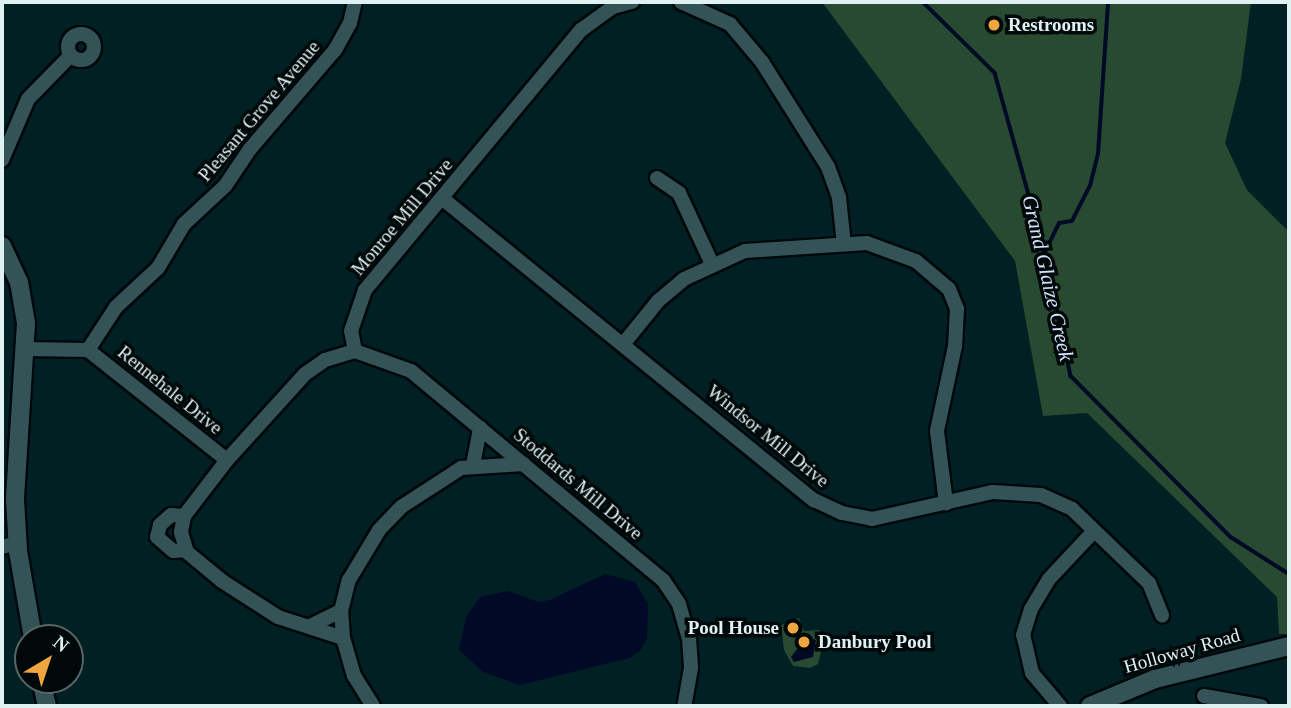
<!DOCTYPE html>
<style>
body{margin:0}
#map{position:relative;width:1291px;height:708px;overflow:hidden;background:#002023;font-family:Georgia,serif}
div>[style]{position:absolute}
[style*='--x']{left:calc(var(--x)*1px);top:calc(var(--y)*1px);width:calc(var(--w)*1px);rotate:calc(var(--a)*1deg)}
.green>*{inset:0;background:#274a30}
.water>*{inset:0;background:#000925}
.stream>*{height:3.5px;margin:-1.75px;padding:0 1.75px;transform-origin:1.75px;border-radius:1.75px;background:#000925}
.roads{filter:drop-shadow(2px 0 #00080b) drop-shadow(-2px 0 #00080b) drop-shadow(0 2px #00080b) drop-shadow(0 -2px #00080b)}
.minor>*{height:14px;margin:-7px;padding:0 7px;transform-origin:7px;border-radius:7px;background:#335357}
.minor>.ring{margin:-7px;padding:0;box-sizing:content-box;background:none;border:14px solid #335357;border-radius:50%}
.tertiary>*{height:18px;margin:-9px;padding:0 9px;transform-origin:9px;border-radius:9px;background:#335357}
.dots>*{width:19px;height:19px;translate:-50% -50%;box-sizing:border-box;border:4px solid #000809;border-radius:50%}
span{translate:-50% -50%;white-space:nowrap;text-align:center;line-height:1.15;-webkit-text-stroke:7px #000809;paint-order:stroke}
.poi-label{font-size:19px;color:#dff1f2;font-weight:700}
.left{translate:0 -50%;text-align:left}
.right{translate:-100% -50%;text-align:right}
.street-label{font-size:19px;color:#dff1f2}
.water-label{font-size:21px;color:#d2e3fb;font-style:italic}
.frame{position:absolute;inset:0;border:4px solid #dff1f2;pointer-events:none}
.north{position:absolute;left:14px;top:624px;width:70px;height:70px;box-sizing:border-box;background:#000809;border:2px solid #596566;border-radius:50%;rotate:39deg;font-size:19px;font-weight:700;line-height:28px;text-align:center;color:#dff1f2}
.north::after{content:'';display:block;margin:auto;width:24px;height:32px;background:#f0a63f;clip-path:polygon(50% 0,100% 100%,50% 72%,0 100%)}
</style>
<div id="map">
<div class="green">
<div style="clip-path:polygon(822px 2px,1251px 2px,1241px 79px,1225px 143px,1247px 190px,1289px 232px,1289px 634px,1279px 634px,1277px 597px,1087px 413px,1043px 416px,1015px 261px)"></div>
<div style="clip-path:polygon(799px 618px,804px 631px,819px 630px,824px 639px,818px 664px,810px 668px,793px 666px,784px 650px,781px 625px)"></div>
</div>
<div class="water">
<div style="clip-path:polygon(605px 574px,635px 582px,648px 604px,647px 638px,641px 650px,629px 658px,520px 685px,483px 672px,459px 650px,466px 617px,480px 597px,509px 591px,538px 602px,550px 600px)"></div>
<div style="clip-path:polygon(806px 637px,816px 640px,813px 657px,794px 662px,791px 657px)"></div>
</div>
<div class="stream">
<div style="--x:923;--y:2;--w:101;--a:44.6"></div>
<div style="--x:995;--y:73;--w:186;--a:74.4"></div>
<div style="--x:1045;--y:252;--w:127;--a:78.2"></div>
<div style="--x:1071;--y:376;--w:227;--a:45.2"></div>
<div style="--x:1231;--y:537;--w:69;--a:32.5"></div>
<div style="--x:1045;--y:252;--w:32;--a:-64"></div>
<div style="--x:1059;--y:223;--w:13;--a:-9"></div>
<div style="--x:1072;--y:221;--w:39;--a:-63"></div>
<div style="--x:1090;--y:186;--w:33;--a:-76"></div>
<div style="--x:1098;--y:154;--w:152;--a:-86.2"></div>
</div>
<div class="roads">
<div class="minor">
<div style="--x:681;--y:2;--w:54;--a:24.2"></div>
<div style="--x:730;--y:24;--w:50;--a:49.9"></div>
<div style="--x:762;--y:62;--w:124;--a:57.8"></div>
<div style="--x:828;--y:167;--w:33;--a:70"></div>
<div style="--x:839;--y:198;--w:46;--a:83.8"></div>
<div class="ring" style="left:68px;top:34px;width:12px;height:12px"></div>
<div style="--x:2;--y:160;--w:66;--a:-66.9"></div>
<div style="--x:28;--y:99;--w:60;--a:-45.7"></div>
<div style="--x:657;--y:178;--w:27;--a:34"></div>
<div style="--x:679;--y:193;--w:78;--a:65.1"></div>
<div style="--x:443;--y:199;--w:478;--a:39.1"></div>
<div style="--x:814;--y:500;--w:31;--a:25"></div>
<div style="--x:842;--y:513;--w:31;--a:11"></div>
<div style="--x:872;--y:519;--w:124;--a:-12.6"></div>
<div style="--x:993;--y:492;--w:48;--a:3.6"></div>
<div style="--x:1041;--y:495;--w:34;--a:24"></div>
<div style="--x:1072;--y:509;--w:107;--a:43.9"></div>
<div style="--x:1149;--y:583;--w:35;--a:68"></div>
<div style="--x:624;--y:343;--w:54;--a:-51"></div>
<div style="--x:658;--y:301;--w:34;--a:-40"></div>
<div style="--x:684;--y:279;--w:67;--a:-24.7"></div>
<div style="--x:745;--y:251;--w:122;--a:-3.8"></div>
<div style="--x:867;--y:243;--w:52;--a:20.2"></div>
<div style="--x:916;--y:261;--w:43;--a:40.3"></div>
<div style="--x:949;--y:289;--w:22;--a:68"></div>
<div style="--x:957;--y:309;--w:37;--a:93"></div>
<div style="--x:955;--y:346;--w:87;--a:102"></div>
<div style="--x:937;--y:431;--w:73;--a:82.9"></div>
<div style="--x:25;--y:349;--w:63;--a:0.9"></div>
<div style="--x:88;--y:350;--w:177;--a:38.4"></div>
<div style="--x:88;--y:350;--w:51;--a:-56.9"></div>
<div style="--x:116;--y:307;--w:57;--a:-42.9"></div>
<div style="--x:158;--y:268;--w:51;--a:-59.4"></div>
<div style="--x:184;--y:224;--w:56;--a:-42.8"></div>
<div style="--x:225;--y:186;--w:45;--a:-56"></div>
<div style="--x:250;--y:149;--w:130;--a:-49.4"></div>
<div style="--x:335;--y:50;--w:31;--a:-61"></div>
<div style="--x:350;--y:23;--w:22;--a:-77"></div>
<div style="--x:355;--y:351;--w:59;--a:19.7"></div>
<div style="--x:411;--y:371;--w:327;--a:39.7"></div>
<div style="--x:663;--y:580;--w:29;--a:56"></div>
<div style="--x:679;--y:604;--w:35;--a:74"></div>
<div style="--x:689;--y:638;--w:30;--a:86"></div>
<div style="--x:691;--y:668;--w:39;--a:100"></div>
<div style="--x:473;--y:465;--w:38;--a:-79"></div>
<div style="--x:184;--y:516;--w:13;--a:-176"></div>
<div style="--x:171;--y:515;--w:15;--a:138"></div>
<div style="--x:160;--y:525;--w:12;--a:104"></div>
<div style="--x:157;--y:537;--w:21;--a:41"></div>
<div style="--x:173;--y:551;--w:13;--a:-4"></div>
<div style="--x:2;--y:547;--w:16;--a:-15"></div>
<div style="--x:310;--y:626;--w:34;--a:-26"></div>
<div style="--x:343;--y:638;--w:27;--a:-94"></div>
<div style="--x:341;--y:611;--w:32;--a:-76"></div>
<div style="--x:349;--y:580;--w:58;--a:-59"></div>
<div style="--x:379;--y:530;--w:32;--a:-46"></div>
<div style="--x:401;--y:507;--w:72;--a:-33"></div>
<div style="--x:461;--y:468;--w:63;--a:-3.6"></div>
<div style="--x:1204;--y:696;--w:58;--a:10"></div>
<div style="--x:373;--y:706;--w:36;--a:-122"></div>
<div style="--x:354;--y:676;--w:40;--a:-106"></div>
<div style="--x:343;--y:638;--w:68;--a:-162.1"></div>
<div style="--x:278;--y:617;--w:67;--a:-147.3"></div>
<div style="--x:222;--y:581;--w:45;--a:-140.4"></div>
<div style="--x:187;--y:552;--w:21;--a:-107"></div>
<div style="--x:181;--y:532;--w:16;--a:-79"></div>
<div style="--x:184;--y:516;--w:71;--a:-52.5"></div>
<div style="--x:227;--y:460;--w:116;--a:-47.8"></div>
<div style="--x:305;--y:374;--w:24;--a:-35"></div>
<div style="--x:325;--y:360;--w:31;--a:-17"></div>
<div style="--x:355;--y:351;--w:20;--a:-101"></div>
<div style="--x:351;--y:331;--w:43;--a:-71.1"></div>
<div style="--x:365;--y:290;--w:338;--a:-50.3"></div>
<div style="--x:581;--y:30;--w:39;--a:-36"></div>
<div style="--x:613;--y:7;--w:20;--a:-15"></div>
<div style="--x:1060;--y:706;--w:43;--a:-130.3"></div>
<div style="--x:1032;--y:673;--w:39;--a:-103"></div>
<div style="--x:1023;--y:635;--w:27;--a:-73"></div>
<div style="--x:1031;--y:609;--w:35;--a:-59"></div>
<div style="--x:1049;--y:579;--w:66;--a:-46.8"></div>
</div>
<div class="tertiary">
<div style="--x:2;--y:246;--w:40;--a:65"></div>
<div style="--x:19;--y:282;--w:42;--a:80.3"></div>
<div style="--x:26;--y:323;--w:177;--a:93.6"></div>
<div style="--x:15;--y:500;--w:51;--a:86.6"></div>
<div style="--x:18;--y:551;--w:88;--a:80.2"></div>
<div style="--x:41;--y:680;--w:27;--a:77"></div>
<div style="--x:1090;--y:706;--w:70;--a:-22.6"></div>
<div style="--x:1155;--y:679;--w:138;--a:-13.8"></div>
</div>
</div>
<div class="dots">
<div style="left:994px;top:25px;background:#f0a63f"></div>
<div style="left:793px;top:628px;background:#f0a63f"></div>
<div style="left:804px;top:642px;background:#f0a63f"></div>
</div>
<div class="poi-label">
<span class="left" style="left:1008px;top:25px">Restrooms</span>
<span class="right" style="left:779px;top:628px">Pool House</span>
<span class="left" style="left:818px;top:642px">Danbury Pool</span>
</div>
<div class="street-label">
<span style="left:259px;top:111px;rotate:-50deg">Pleasant Grove Avenue</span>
<span style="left:402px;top:217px;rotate:-50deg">Monroe Mill Drive</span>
<span style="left:170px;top:390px;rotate:39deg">Rennehale Drive</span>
<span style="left:768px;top:436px;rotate:39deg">Windsor Mill Drive</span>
<span style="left:578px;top:484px;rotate:40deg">Stoddards Mill Drive</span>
<span style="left:1182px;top:651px;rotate:-16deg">Holloway Road</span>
</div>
<div class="water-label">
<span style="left:1048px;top:278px;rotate:77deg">Grand Glaize Creek</span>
</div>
<div class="frame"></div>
<div class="north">N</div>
</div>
